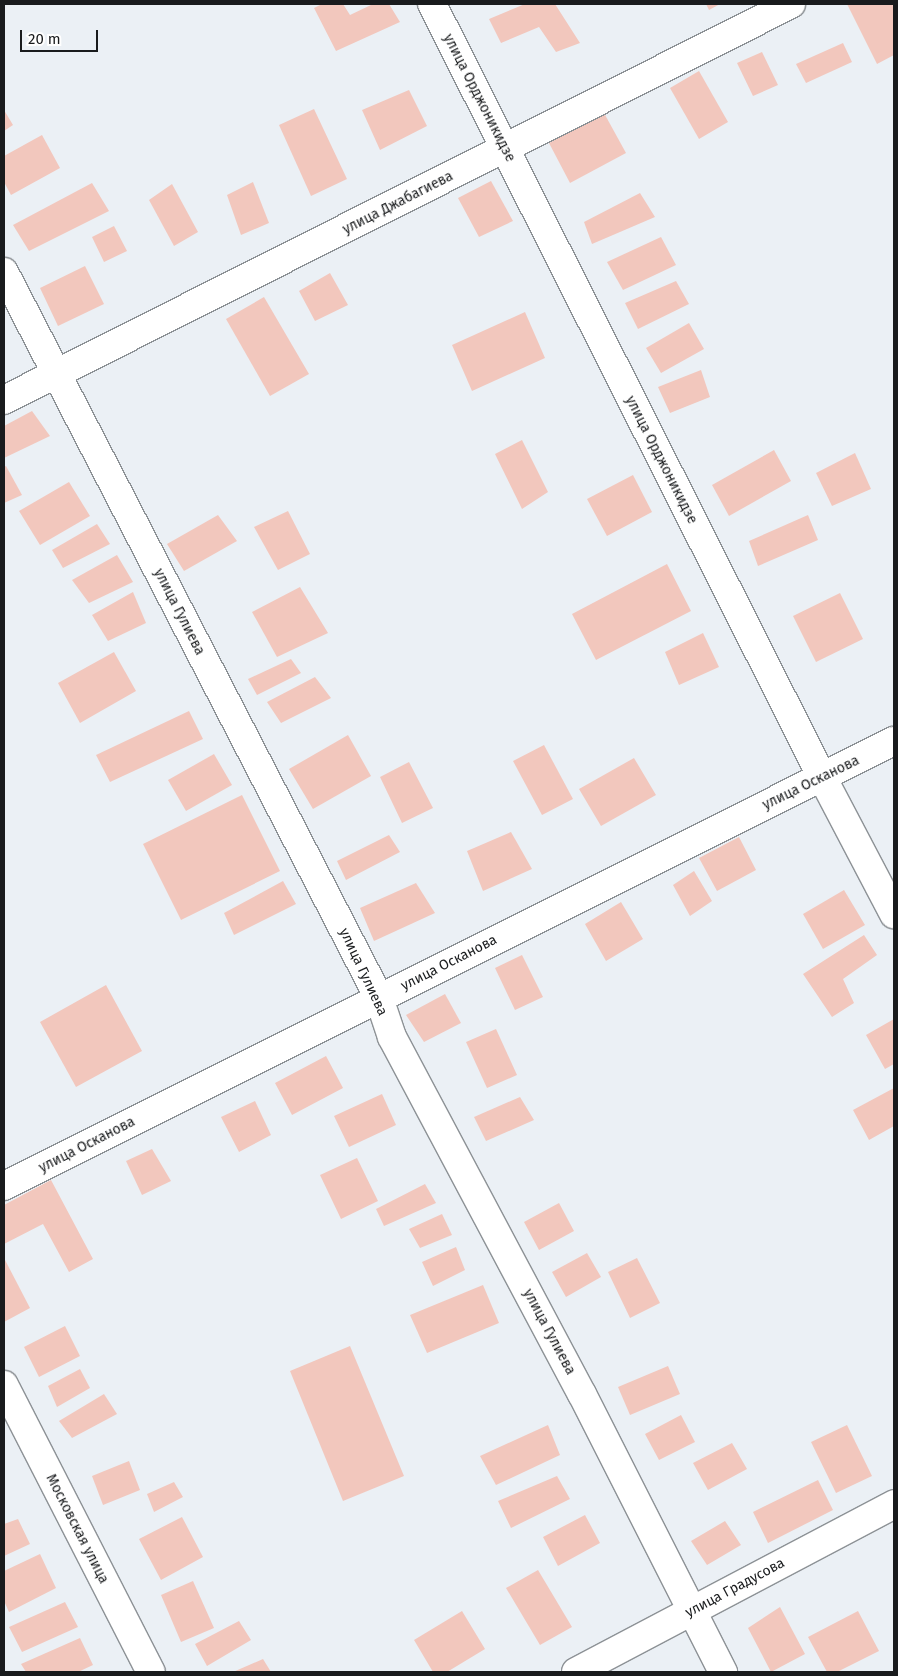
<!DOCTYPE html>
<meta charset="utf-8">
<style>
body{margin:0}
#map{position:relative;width:898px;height:1676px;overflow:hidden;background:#ebf0f5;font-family:"Fira Sans",sans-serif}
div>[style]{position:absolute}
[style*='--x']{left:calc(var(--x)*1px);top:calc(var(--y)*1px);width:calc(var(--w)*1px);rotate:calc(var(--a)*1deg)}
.building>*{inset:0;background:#f2c7bd}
.roads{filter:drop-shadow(1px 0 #8d9296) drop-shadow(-1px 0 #8d9296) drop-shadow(0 1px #8d9296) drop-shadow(0 -1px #8d9296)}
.street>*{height:28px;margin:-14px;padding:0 14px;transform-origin:14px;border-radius:14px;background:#fff}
.secondary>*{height:28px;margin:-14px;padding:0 14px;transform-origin:14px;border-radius:14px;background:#fff}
span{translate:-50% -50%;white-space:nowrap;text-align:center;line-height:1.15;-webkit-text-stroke:4.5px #fff;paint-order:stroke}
.street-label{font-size:14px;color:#191b1d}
.frame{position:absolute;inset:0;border:5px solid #191b1d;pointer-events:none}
.scale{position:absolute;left:20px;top:30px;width:78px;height:22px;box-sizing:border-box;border:2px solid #191b1d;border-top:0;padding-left:6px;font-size:15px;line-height:18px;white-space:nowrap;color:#191b1d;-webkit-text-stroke:4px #fff;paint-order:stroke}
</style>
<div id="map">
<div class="building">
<div style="clip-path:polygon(322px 4px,343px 4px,350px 15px,373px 4px,389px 4px,400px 22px,336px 51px,314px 8px)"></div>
<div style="clip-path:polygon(525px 4px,555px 4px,580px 43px,556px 52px,539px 27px,501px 43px,489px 19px)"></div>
<div style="clip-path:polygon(706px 4px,720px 4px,709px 10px)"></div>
<div style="clip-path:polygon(847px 4px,894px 4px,894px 55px,877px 64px)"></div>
<div style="clip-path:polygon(843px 43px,852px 62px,806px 83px,796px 64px)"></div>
<div style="clip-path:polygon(762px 52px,778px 85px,753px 96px,737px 63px)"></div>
<div style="clip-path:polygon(699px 71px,728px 122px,699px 139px,670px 88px)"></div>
<div style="clip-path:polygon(409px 90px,427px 126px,380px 150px,362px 110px)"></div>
<div style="clip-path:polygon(314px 109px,347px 179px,311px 196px,279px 125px)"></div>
<div style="clip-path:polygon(4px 110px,13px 125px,4px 131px)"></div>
<div style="clip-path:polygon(604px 113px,626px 153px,570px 183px,549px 143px)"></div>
<div style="clip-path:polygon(42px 135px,60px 168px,11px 195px,4px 182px,4px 156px)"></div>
<div style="clip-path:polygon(491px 181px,513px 221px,479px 237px,458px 198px)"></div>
<div style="clip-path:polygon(253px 182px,269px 223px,241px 235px,227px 195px)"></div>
<div style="clip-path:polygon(92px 183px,109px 211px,29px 251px,13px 225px)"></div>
<div style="clip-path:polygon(172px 184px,198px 232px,174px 246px,149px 200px)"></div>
<div style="clip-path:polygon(640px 193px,655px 217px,592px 244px,584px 222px)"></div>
<div style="clip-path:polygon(114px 226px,127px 251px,104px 262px,92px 237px)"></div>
<div style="clip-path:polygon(661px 237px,676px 265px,623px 290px,607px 262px)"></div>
<div style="clip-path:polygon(85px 266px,104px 304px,58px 326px,40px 288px)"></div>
<div style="clip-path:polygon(330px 273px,348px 305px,315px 321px,299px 291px)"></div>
<div style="clip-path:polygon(676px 281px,689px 304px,638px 329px,625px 303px)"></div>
<div style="clip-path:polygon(264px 297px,309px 374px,270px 396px,226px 319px)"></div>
<div style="clip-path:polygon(525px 312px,545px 358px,472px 391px,452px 345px)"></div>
<div style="clip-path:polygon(689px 323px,704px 349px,661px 373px,646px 348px)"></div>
<div style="clip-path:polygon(701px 370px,710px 397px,670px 413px,658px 387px)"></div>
<div style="clip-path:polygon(32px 411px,50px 436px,4px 458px,4px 426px)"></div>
<div style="clip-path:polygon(522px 440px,548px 492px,522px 509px,495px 454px)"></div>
<div style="clip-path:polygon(774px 450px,791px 481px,729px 516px,712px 485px)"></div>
<div style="clip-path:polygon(855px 453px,871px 489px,832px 506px,816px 473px)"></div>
<div style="clip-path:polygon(6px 466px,22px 495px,4px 503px,4px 467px)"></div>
<div style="clip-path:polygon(633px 475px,652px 512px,607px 536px,587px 499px)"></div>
<div style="clip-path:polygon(69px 482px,90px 516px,40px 545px,19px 511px)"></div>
<div style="clip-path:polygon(288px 511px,310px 554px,278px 570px,254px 527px)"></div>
<div style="clip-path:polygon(218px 515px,237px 541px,184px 571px,167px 544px)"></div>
<div style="clip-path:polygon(808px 515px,818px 540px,758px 566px,749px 541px)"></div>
<div style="clip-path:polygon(97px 524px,110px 544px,63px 568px,52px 550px)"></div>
<div style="clip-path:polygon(117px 555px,133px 582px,89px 603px,72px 580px)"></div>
<div style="clip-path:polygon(667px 564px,691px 611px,596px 660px,572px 614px)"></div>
<div style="clip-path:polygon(300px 587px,328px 633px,277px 657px,252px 612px)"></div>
<div style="clip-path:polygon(133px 592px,146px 623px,108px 641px,92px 615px)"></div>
<div style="clip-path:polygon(840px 593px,863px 639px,816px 662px,793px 616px)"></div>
<div style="clip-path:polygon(703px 633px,719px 667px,679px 685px,665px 652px)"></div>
<div style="clip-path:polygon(114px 652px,136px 691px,80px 723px,58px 683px)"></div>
<div style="clip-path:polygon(291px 659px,301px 673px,257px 695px,248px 679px)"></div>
<div style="clip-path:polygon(315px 677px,331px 698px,281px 723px,267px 702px)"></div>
<div style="clip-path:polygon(189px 711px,203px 739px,110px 782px,96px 755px)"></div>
<div style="clip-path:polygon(348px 735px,371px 776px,313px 809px,289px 769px)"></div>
<div style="clip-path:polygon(544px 745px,573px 799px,542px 815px,513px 761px)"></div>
<div style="clip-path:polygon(214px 754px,232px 785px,186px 811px,168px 780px)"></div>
<div style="clip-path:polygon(634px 758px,656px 795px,601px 826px,579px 789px)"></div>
<div style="clip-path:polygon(409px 762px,433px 808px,402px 823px,380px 777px)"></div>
<div style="clip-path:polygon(242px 795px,280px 871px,181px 920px,143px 844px)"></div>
<div style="clip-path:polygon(511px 832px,532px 869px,483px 891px,467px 851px)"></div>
<div style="clip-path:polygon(389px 835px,400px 852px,346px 880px,337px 861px)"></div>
<div style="clip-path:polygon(739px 837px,756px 870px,717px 891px,699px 858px)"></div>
<div style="clip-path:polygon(694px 871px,712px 901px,690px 916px,673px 885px)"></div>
<div style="clip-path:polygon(283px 881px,296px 904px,234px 935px,224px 913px)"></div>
<div style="clip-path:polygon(416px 883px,435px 913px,374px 941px,360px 908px)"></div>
<div style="clip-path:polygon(844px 890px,865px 925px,823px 949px,803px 914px)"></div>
<div style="clip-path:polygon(621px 902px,643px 939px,606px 961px,585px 924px)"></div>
<div style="clip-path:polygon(864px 935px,877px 955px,843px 979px,854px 1003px,832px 1017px,803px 974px)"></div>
<div style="clip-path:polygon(522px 955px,543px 997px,515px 1010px,495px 968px)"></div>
<div style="clip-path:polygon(106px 985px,142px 1051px,76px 1087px,40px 1022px)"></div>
<div style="clip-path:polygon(445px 994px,461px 1023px,424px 1042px,406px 1015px)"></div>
<div style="clip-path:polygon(894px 1019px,894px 1064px,885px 1069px,866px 1035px)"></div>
<div style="clip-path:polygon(496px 1029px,517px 1075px,487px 1088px,466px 1042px)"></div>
<div style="clip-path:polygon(326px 1056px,343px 1088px,292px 1115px,275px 1083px)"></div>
<div style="clip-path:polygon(894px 1088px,894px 1126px,869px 1140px,853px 1110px)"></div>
<div style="clip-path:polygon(382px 1094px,396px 1125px,349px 1147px,334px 1116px)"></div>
<div style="clip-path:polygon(520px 1097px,534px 1120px,486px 1141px,474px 1117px)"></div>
<div style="clip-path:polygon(255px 1101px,271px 1135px,239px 1152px,221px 1117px)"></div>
<div style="clip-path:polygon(152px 1149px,171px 1181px,142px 1195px,126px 1161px)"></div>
<div style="clip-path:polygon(357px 1158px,378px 1201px,341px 1219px,320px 1175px)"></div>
<div style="clip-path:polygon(51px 1180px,93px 1259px,69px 1272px,43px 1224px,4px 1244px,4px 1205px)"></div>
<div style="clip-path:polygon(425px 1184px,436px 1203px,384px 1226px,376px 1209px)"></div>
<div style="clip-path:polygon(559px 1203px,574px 1231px,539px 1250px,524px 1222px)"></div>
<div style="clip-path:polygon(442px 1214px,452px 1235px,420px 1248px,409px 1229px)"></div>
<div style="clip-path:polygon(456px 1247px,465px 1270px,433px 1286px,422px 1262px)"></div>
<div style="clip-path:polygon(587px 1253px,601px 1277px,566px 1297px,552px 1272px)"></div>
<div style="clip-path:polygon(4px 1258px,30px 1308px,4px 1322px)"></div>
<div style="clip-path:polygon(637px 1258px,660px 1303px,630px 1318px,608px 1272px)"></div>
<div style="clip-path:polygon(483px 1285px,499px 1323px,427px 1353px,410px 1315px)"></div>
<div style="clip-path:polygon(65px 1326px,80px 1356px,39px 1377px,24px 1347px)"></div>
<div style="clip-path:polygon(350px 1346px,404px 1476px,343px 1501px,290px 1371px)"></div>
<div style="clip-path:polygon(668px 1366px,680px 1394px,630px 1415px,618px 1387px)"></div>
<div style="clip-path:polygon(80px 1369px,90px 1388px,57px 1407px,48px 1386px)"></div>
<div style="clip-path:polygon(104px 1394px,117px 1414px,72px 1438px,59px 1421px)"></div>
<div style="clip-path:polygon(681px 1415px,695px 1442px,659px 1460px,645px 1434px)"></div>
<div style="clip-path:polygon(548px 1425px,560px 1455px,496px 1485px,480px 1456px)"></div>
<div style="clip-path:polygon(847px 1425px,872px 1476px,836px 1493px,811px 1442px)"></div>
<div style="clip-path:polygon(732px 1443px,747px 1469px,708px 1490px,693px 1463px)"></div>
<div style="clip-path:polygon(129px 1461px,140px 1490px,103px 1505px,92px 1476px)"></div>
<div style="clip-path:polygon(557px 1476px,570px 1499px,511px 1528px,498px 1501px)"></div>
<div style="clip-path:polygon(818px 1480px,833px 1510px,768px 1543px,753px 1512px)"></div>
<div style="clip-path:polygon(174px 1482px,183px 1497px,154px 1512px,147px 1494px)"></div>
<div style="clip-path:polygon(585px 1515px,600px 1543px,558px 1566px,543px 1537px)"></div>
<div style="clip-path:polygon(182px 1517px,203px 1557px,161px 1580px,139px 1539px)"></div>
<div style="clip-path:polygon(18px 1519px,30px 1544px,4px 1556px,4px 1524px)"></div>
<div style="clip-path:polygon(725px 1521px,741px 1545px,707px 1565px,691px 1541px)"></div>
<div style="clip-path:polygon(40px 1554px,56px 1588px,9px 1612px,4px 1601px,4px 1571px)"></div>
<div style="clip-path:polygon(538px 1570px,572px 1627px,540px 1645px,506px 1588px)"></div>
<div style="clip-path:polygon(193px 1581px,214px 1628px,181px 1642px,161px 1595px)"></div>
<div style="clip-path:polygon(65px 1602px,78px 1627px,22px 1652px,9px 1627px)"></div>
<div style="clip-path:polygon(780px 1607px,805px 1654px,771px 1672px,748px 1628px)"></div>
<div style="clip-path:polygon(462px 1611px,485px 1649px,447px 1672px,433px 1672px,414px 1640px)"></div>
<div style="clip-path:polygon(858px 1611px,879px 1651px,837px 1672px,827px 1672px,808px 1637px)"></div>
<div style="clip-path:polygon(239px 1621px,251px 1640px,207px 1666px,195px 1644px)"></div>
<div style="clip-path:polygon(80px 1638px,93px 1665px,78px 1672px,26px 1672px,21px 1664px)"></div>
<div style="clip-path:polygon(263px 1659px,271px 1672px,233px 1672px)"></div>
</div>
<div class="roads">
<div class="street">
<div style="--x:432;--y:4;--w:866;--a:63.23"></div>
<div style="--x:822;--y:777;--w:155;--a:62.3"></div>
<div style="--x:4;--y:272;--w:817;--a:62.68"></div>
<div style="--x:379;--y:998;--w:41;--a:71.6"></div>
<div style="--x:392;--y:1037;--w:404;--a:62"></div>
<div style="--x:582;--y:1394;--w:312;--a:63.1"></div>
<div style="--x:4;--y:1385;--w:322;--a:62.9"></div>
<div style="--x:576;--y:1672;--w:360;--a:-27.8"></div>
</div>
<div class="secondary">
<div style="--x:4;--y:400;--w:881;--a:-26.71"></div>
<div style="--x:4;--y:1186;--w:995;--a:-26.57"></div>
</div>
</div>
<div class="street-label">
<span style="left:479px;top:98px;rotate:63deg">улица Орджоникидзе</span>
<span style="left:398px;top:203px;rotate:-27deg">улица Джабагиева</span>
<span style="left:661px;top:460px;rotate:63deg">улица Орджоникидзе</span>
<span style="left:179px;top:612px;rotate:63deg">улица Гулиева</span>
<span style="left:811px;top:783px;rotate:-26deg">улица Осканова</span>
<span style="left:449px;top:963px;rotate:-27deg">улица Осканова</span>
<span style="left:363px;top:972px;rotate:65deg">улица Гулиева</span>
<span style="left:87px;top:1145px;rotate:-27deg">улица Осканова</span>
<span style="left:549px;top:1332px;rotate:62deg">улица Гулиева</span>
<span style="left:77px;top:1529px;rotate:63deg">Московская улица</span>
<span style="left:735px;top:1588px;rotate:-28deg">улица Градусова</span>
</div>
<div class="frame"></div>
<div class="scale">20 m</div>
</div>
